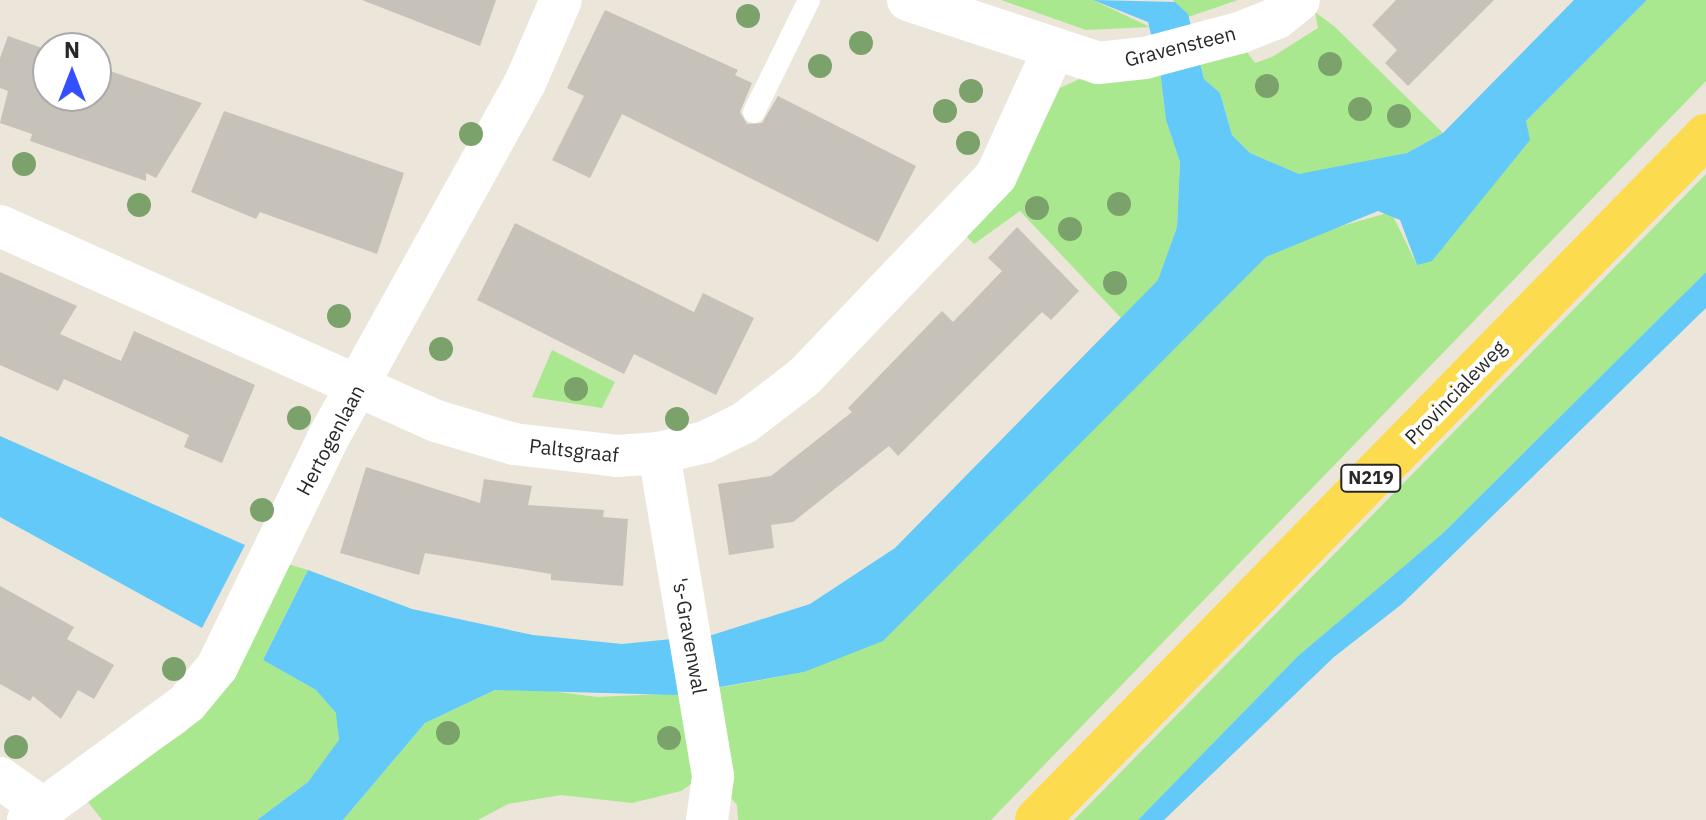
<!DOCTYPE html>
<style>
body{margin:0}
#map{position:relative;width:1706px;height:820px;overflow:hidden;background:#ece5d9;font-family:"IBM Plex Sans",sans-serif}
div>[style]{position:absolute}
[style*='--x']{left:calc(var(--x)*1px);top:calc(var(--y)*1px);width:calc(var(--w)*1px);rotate:calc(var(--a)*1deg)}
.green>*{inset:0;background:#aae890}
.water>*{inset:0;background:#62c9f8}
.building>*{inset:0;background:#c7c2b9}
.lane>*{height:22px;margin:-11px;padding:0 11px;transform-origin:11px;border-radius:11px;background:#fff}
.street>*{height:42px;margin:-21px;padding:0 21px;transform-origin:21px;border-radius:21px;background:#fff}
.primary>*{height:44px;margin:-22px;padding:0 22px;transform-origin:22px;border-radius:22px;background:#fcdc4e}
.trees>*{width:24px;height:24px;margin:-12px;border-radius:50%;background:#7ca26c}
span{translate:-50% -50%;white-space:nowrap;text-align:center;line-height:1.15;-webkit-text-stroke:8px #fff;paint-order:stroke}
.shield-label span{padding:2px 6px;background:#fff;border:2px solid;border-radius:6px;-webkit-text-stroke-width:0}
.shield-label{font-size:18px;color:#282828;font-weight:700}
.street-label{font-size:20px;color:#282828}
.north{position:absolute;left:32px;top:32px;width:80px;height:80px;box-sizing:border-box;background:#fff;border:2px solid #a9a9a9;border-radius:50%;rotate:0deg;font-size:22px;font-weight:700;line-height:32px;text-align:center;color:#282828}
.north::after{content:'';display:block;margin:auto;width:28px;height:36px;background:#334fff;clip-path:polygon(50% 0,100% 100%,50% 72%,0 100%)}
</style>
<div id="map">
<div class="green">
<div style="clip-path:polygon(1001px 0,1093px 0,1150px 27px,1086px 30px)"></div>
<div style="clip-path:polygon(1173px 0,1238px 0,1188px 17px)"></div>
<div style="clip-path:polygon(1647px 0,1706px 0,1706px 81px,991px 820px,738px 820px,737px 805px,725px 791px,712px 689px,804px 672px,1266px 257px,1306px 236px,1391px 212px,1417px 265px,1526px 121px)"></div>
<div style="clip-path:polygon(1315px 12px,1335px 27px,1443px 133px,1407px 153px,1346px 169px,1299px 174px,1250px 153px,1232px 135px,1220px 93px,1204px 79px,1200px 62px,1247px 52px,1255px 63px,1272px 57px,1318px 28px)"></div>
<div style="clip-path:polygon(1160px 72px,1166px 120px,1180px 162px,1177px 227px,1158px 281px,1121px 318px,1020px 211px,974px 244px,965px 235px,1020px 171px,1060px 88px,1084px 77px)"></div>
<div style="clip-path:polygon(1706px 174px,1706px 272px,1442px 534px,1298px 656px,1138px 820px,1074px 820px)"></div>
<div style="clip-path:polygon(552px 350px,615px 382px,602px 408px,532px 397px)"></div>
<div style="clip-path:polygon(288px 564px,308px 570px,263px 660px,316px 690px,337px 713px,339px 740px,333px 754px,308px 782px,257px 820px,102px 820px,85px 798px,185px 732px,213px 704px)"></div>
<div style="clip-path:polygon(536px 689px,597px 697px,685px 693px,698px 779px,681px 791px,632px 803px,561px 795px,508px 804px,478px 820px,343px 820px,425px 723px,495px 690px)"></div>
</div>
<div class="water">
<div style="clip-path:polygon(1093px 0,1175px 2px,1188px 14px,1204px 79px,1220px 93px,1232px 135px,1250px 153px,1299px 174px,1407px 153px,1443px 133px,1574px 0,1647px 0,1526px 121px,1530px 140px,1432px 261px,1417px 265px,1400px 220px,1378px 211px,1266px 257px,883px 641px,804px 672px,675px 695px,495px 690px,425px 723px,343px 820px,257px 820px,308px 782px,339px 740px,336px 713px,316px 690px,263px 660px,308px 570px,412px 609px,533px 635px,622px 644px,712px 635px,810px 604px,895px 548px,1158px 280px,1177px 227px,1180px 162px,1166px 120px,1160px 71px,1148px 22px)"></div>
<div style="clip-path:polygon(1706px 272px,1706px 308px,1402px 604px,1334px 657px,1164px 820px,1138px 820px,1298px 656px,1442px 534px)"></div>
<div style="clip-path:polygon(0 436px,245px 545px,202px 628px,0 517px)"></div>
</div>
<div class="building">
<div style="clip-path:polygon(362px 0,496px 0,480px 46px)"></div>
<div style="clip-path:polygon(1396px 0,1494px 0,1408px 86px,1385px 63px,1397px 50px,1372px 25px)"></div>
<div style="clip-path:polygon(605px 10px,738px 70px,735px 75px,752px 83px,740px 112px,747px 124px,762px 123px,778px 96px,916px 166px,878px 242px,622px 114px,590px 178px,552px 160px,584px 96px,567px 88px)"></div>
<div style="clip-path:polygon(8px 36px,48px 50px,48px 96px,96px 96px,96px 66px,202px 103px,156px 178px,146px 173px,146px 181px,30px 141px,32px 134px,0 123px,8px 91px,0 88px,0 58px)"></div>
<div style="clip-path:polygon(224px 111px,404px 173px,377px 254px,260px 212px,256px 219px,191px 192px)"></div>
<div style="clip-path:polygon(515px 223px,694px 312px,703px 293px,754px 318px,716px 395px,634px 354px,624px 374px,477px 300px)"></div>
<div style="clip-path:polygon(1017px 227px,1079px 291px,1051px 320px,1042px 312px,898px 456px,889px 446px,793px 522px,771px 525px,774px 548px,729px 555px,718px 484px,771px 476px,852px 412px,848px 408px,942px 311px,953px 322px,1002px 271px,988px 258px)"></div>
<div style="clip-path:polygon(0 272px,77px 306px,60px 334px,121px 361px,134px 331px,255px 385px,222px 463px,184px 447px,189px 435px,64px 379px,58px 391px,0 365px)"></div>
<div style="clip-path:polygon(366px 467px,480px 503px,484px 479px,532px 486px,528px 505px,604px 510px,603px 517px,628px 519px,623px 586px,551px 580px,551px 574px,425px 553px,419px 575px,340px 553px)"></div>
<div style="clip-path:polygon(0 586px,74px 627px,67px 639px,114px 665px,94px 699px,78px 690px,61px 719px,33px 696px,30px 701px,0 684px)"></div>
</div>
<div class="lane">
<div style="--x:754;--y:112;--w:125;--a:-63.8"></div>
</div>
<div class="street">
<div style="--x:908;--y:0;--w:200;--a:18.3"></div>
<div style="--x:1098;--y:63;--w:47;--a:-6.1"></div>
<div style="--x:1145;--y:58;--w:97;--a:-14.9"></div>
<div style="--x:1239;--y:33;--w:41;--a:-21.5"></div>
<div style="--x:1277;--y:18;--w:28;--a:-39"></div>
<div style="--x:0;--y:226;--w:478;--a:24.1"></div>
<div style="--x:436;--y:421;--w:81;--a:16.4"></div>
<div style="--x:514;--y:444;--w:104;--a:6.6"></div>
<div style="--x:617;--y:456;--w:42;--a:-4.1"></div>
<div style="--x:659;--y:453;--w:47;--a:-13.4"></div>
<div style="--x:705;--y:442;--w:43;--a:-26"></div>
<div style="--x:744;--y:423;--w:76;--a:-37.5"></div>
<div style="--x:804;--y:377;--w:278;--a:-46.3"></div>
<div style="--x:996;--y:176;--w:137;--a:-65.5"></div>
<div style="--x:659;--y:453;--w:328;--a:80.5"></div>
<div style="--x:713;--y:777;--w:43;--a:97.9"></div>
<div style="--x:0;--y:778;--w:50;--a:35.3"></div>
<div style="--x:28;--y:820;--w:197;--a:-36.3"></div>
<div style="--x:187;--y:703;--w:47;--a:-50.2"></div>
<div style="--x:217;--y:667;--w:252;--a:-64.1"></div>
<div style="--x:327;--y:440;--w:408;--a:-61"></div>
<div style="--x:525;--y:83;--w:90;--a:-66.6"></div>
</div>
<div class="primary">
<div style="--x:1037;--y:820;--w:957;--a:-45.64"></div>
</div>
<div class="trees">
<div style="left:748px;top:16px"></div>
<div style="left:861px;top:43px"></div>
<div style="left:1330px;top:64px"></div>
<div style="left:820px;top:66px"></div>
<div style="left:1267px;top:86px"></div>
<div style="left:971px;top:91px"></div>
<div style="left:1360px;top:109px"></div>
<div style="left:945px;top:111px"></div>
<div style="left:1399px;top:116px"></div>
<div style="left:471px;top:134px"></div>
<div style="left:968px;top:143px"></div>
<div style="left:24px;top:164px"></div>
<div style="left:1119px;top:204px"></div>
<div style="left:139px;top:205px"></div>
<div style="left:1037px;top:208px"></div>
<div style="left:1070px;top:229px"></div>
<div style="left:1115px;top:283px"></div>
<div style="left:339px;top:316px"></div>
<div style="left:441px;top:349px"></div>
<div style="left:576px;top:389px"></div>
<div style="left:299px;top:418px"></div>
<div style="left:677px;top:419px"></div>
<div style="left:262px;top:510px"></div>
<div style="left:174px;top:669px"></div>
<div style="left:448px;top:733px"></div>
<div style="left:669px;top:738px"></div>
<div style="left:16px;top:747px"></div>
</div>
<div class="shield-label">
<span style="left:1371px;top:478px">N219</span>
</div>
<div class="street-label">
<span style="left:1180px;top:46px;rotate:-14deg">Gravensteen</span>
<span style="left:1455px;top:392px;rotate:-46deg">Provincialeweg</span>
<span style="left:330px;top:440px;rotate:-62deg">Hertogenlaan</span>
<span style="left:574px;top:450px;rotate:6deg">Paltsgraaf</span>
<span style="left:690px;top:636px;rotate:80deg">'s-Gravenwal</span>
</div>
<div class="north">N</div>
</div>
